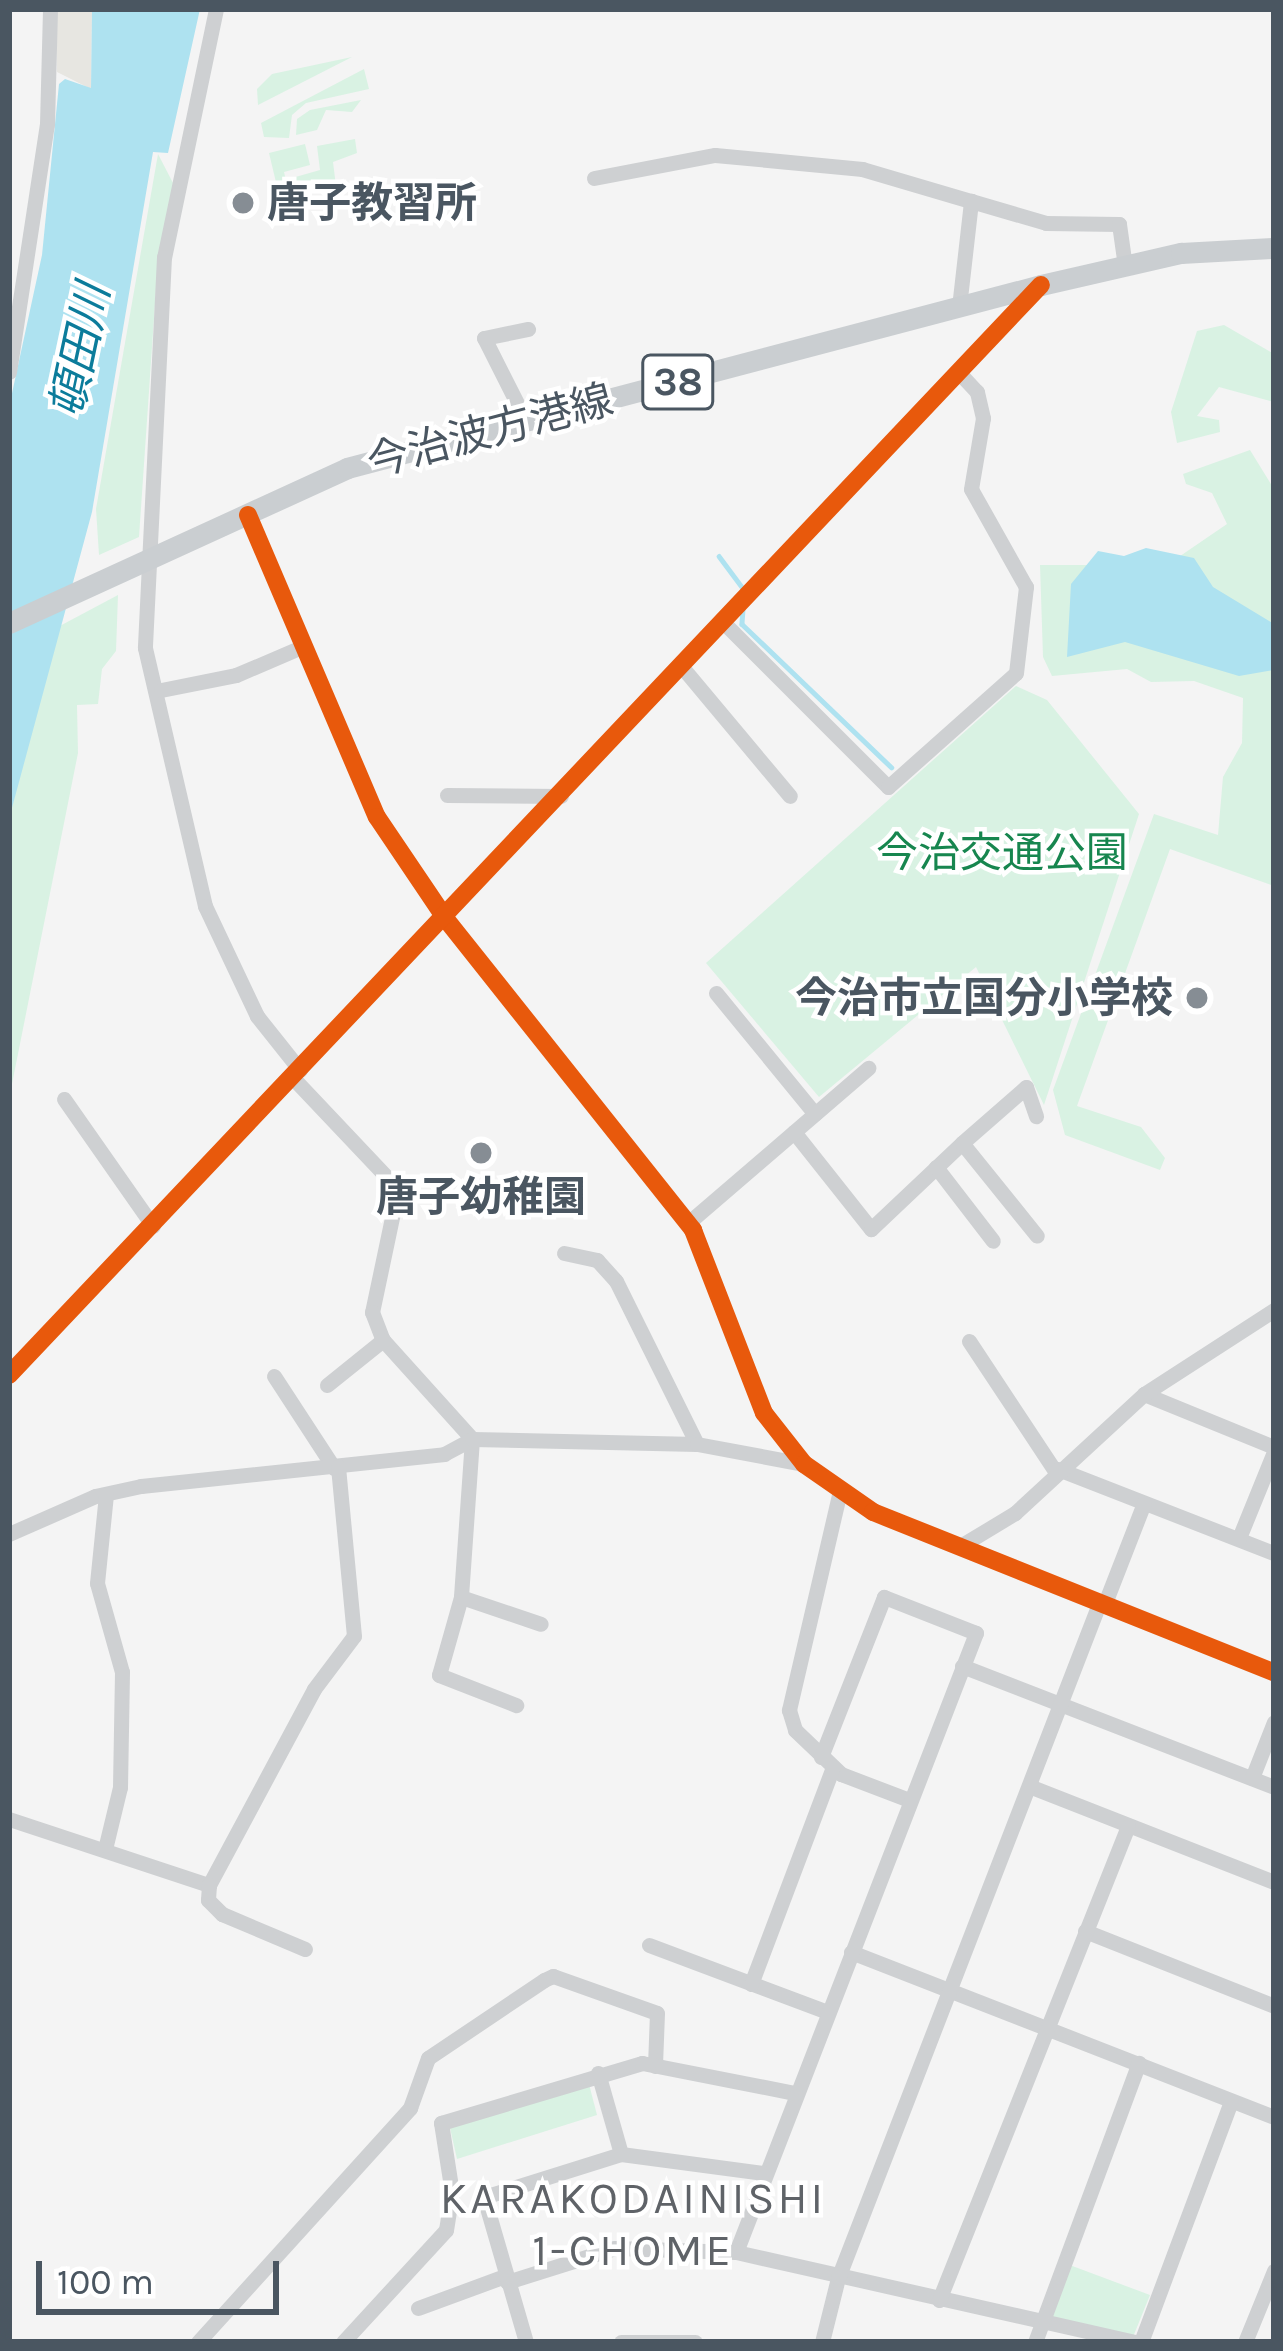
<!DOCTYPE html>
<meta charset="utf-8">
<style>
body{margin:0}
#map{position:relative;width:1283px;height:2351px;overflow:hidden;background:#f4f4f4;font-family:Karla,"Noto Sans JP",sans-serif}
div>[style]{position:absolute}
[style*='--x']{left:calc(var(--x)*1px);top:calc(var(--y)*1px);width:calc(var(--w)*1px);rotate:calc(var(--a)*1deg)}
.green>*{inset:0;background:#d9f2e3}
.sand>*{inset:0;background:#e7e6e1}
.water>*{inset:0;background:#aee2f0}
.stream>*{height:4.5px;margin:-2.25px;padding:0 2.25px;transform-origin:2.25px;border-radius:2.25px;background:#aee2f0}
.minor>*{height:15px;margin:-7.5px;padding:0 7.5px;transform-origin:7.5px;border-radius:7.5px;background:#ced0d2}
.major>*{height:21px;margin:-10.5px;padding:0 10.5px;transform-origin:10.5px;border-radius:10.5px;background:#caced1}
.cycleway>*{height:18px;margin:-9px;padding:0 9px;transform-origin:9px;border-radius:9px;background:#e8590c}
.dots>*{width:33px;height:33px;translate:-50% -50%;box-sizing:border-box;border:6px solid #fff;border-radius:50%}
span{translate:-50% -50%;white-space:nowrap;text-align:center;line-height:1.15;-webkit-text-stroke:9px #fff;paint-order:stroke}
.shield-label span{padding:3px 9px;background:#fff;border:3px solid;border-radius:9px;-webkit-text-stroke-width:0}
.shield-label{font-size:39px;color:#4a5661;font-weight:700}
.poi-label{font-size:42px;color:#4a5661;font-weight:700}
.left{translate:0 -50%;text-align:left}
.right{translate:-100% -50%;text-align:right}
.street-label{font-size:42px;color:#4a5661}
.park-label{font-size:42px;color:#17864f}
.water-label{font-size:45px;color:#0c7c9b;font-style:italic}
.neighbourhood-label{font-size:45px;color:#5f6368;letter-spacing:3px}
.frame{position:absolute;inset:0;border:12px solid #4a5661;pointer-events:none}
.scale{position:absolute;left:36px;top:2261px;width:243px;height:54px;box-sizing:border-box;border:6px solid #4a5661;border-top:0;padding-left:15px;font-size:36px;line-height:42px;white-space:nowrap;color:#4a5661;-webkit-text-stroke:9px #fff;paint-order:stroke}
</style>
<div id="map">
<div class="green">
<div style="clip-path:polygon(352px 57px,258px 105px,257px 89px,272px 74px)"></div>
<div style="clip-path:polygon(364px 69px,369px 89px,306px 103px,292px 115px,289px 138px,264px 137px,261px 123px)"></div>
<div style="clip-path:polygon(361px 100px,352px 112px,326px 110px,317px 130px,296px 135px,297px 119px,310px 110px)"></div>
<div style="clip-path:polygon(355px 139px,357px 153px,333px 162px,336px 186px,296px 194px,292px 178px,320px 170px,317px 146px)"></div>
<div style="clip-path:polygon(305px 144px,310px 165px,284px 172px,290px 197px,280px 199px,269px 153px)"></div>
<div style="clip-path:polygon(158px 154px,173px 183px,156px 289px,139px 537px,99px 555px,96px 509px)"></div>
<div style="clip-path:polygon(1224px 325px,1274px 354px,1274px 402px,1219px 387px,1197px 416px,1219px 420px,1220px 432px,1177px 443px,1171px 412px,1197px 331px)"></div>
<div style="clip-path:polygon(1250px 450px,1274px 489px,1274px 886px,1170px 849px,1077px 1106px,1141px 1127px,1165px 1158px,1160px 1170px,1065px 1135px,1053px 1090px,1154px 814px,1218px 835px,1223px 777px,1242px 743px,1243px 698px,1194px 681px,1151px 682px,1127px 669px,1052px 676px,1043px 657px,1040px 565px,1167px 565px,1227px 524px,1212px 493px,1186px 484px,1183px 474px)"></div>
<div style="clip-path:polygon(118px 595px,116px 651px,102px 669px,98px 704px,77px 705px,78px 753px,9px 1099px,9px 819px,56px 628px)"></div>
<div style="clip-path:polygon(1016px 686px,1047px 700px,1139px 814px,1044px 1105px,976px 967px,819px 1097px,706px 963px)"></div>
<div style="clip-path:polygon(589px 2084px,597px 2115px,457px 2159px,450px 2128px)"></div>
<div style="clip-path:polygon(1067px 2264px,1150px 2295px,1133px 2337px,1045px 2320px)"></div>
</div>
<div class="sand">
<div style="clip-path:polygon(56px 9px,92px 9px,91px 89px,57px 72px)"></div>
</div>
<div class="water">
<div style="clip-path:polygon(92px 9px,200px 9px,168px 153px,153px 152px,92px 512px,9px 819px,9px 407px,42px 255px,59px 84px,65px 79px,91px 88px)"></div>
<div style="clip-path:polygon(1146px 548px,1194px 558px,1213px 587px,1274px 624px,1274px 670px,1239px 676px,1125px 642px,1067px 657px,1071px 584px,1098px 551px,1124px 556px)"></div>
</div>
<div class="stream">
<div style="--x:719;--y:556;--w:44;--a:53.4"></div>
<div style="--x:743;--y:609;--w:15;--a:94"></div>
<div style="--x:742;--y:624;--w:207;--a:43.8"></div>
</div>
<div class="minor">
<div style="--x:216;--y:9;--w:253;--a:101.8"></div>
<div style="--x:164;--y:257;--w:391;--a:92.8"></div>
<div style="--x:145;--y:648;--w:265;--a:76.9"></div>
<div style="--x:205;--y:906;--w:122;--a:64.7"></div>
<div style="--x:257;--y:1016;--w:69;--a:51.5"></div>
<div style="--x:594;--y:178;--w:123;--a:-10.8"></div>
<div style="--x:715;--y:155;--w:148;--a:5.4"></div>
<div style="--x:862;--y:169;--w:114;--a:16.4"></div>
<div style="--x:959;--y:307;--w:107;--a:-83.5"></div>
<div style="--x:971;--y:201;--w:78;--a:16.3"></div>
<div style="--x:1046;--y:223;--w:73;--a:0.8"></div>
<div style="--x:1119;--y:224;--w:42;--a:81.9"></div>
<div style="--x:9;--y:372;--w:251;--a:-81.3"></div>
<div style="--x:47;--y:124;--w:115;--a:-88.5"></div>
<div style="--x:526;--y:421;--w:93;--a:-116.8"></div>
<div style="--x:484;--y:338;--w:45;--a:-11.6"></div>
<div style="--x:248;--y:515;--w:328;--a:66.9"></div>
<div style="--x:377;--y:817;--w:122;--a:56"></div>
<div style="--x:445;--y:918;--w:399;--a:51.5"></div>
<div style="--x:693;--y:1230;--w:196;--a:68.8"></div>
<div style="--x:764;--y:1413;--w:65;--a:51.9"></div>
<div style="--x:804;--y:1464;--w:84;--a:34.8"></div>
<div style="--x:873;--y:1512;--w:432;--a:21.8"></div>
<div style="--x:724;--y:623;--w:232;--a:45"></div>
<div style="--x:888;--y:787;--w:171;--a:-41.7"></div>
<div style="--x:1016;--y:673;--w:87;--a:-83.4"></div>
<div style="--x:1026;--y:587;--w:112;--a:-119.3"></div>
<div style="--x:971;--y:489;--w:72;--a:-80.4"></div>
<div style="--x:983;--y:418;--w:27;--a:-103"></div>
<div style="--x:977;--y:392;--w:23;--a:-133"></div>
<div style="--x:682;--y:667;--w:168;--a:50.1"></div>
<div style="--x:161;--y:690;--w:76;--a:-11.3"></div>
<div style="--x:236;--y:675;--w:74;--a:-23.1"></div>
<div style="--x:447;--y:795;--w:114;--a:0.5"></div>
<div style="--x:716;--y:993;--w:156;--a:50.7"></div>
<div style="--x:293;--y:1078;--w:153;--a:46.6"></div>
<div style="--x:398;--y:1189;--w:126;--a:101.9"></div>
<div style="--x:372;--y:1312;--w:30;--a:69"></div>
<div style="--x:383;--y:1340;--w:133;--a:48"></div>
<div style="--x:472;--y:1439;--w:158;--a:94"></div>
<div style="--x:461;--y:1597;--w:81;--a:105.8"></div>
<div style="--x:439;--y:1675;--w:83;--a:21.3"></div>
<div style="--x:64;--y:1099;--w:155;--a:55"></div>
<div style="--x:794;--y:1132;--w:124;--a:51.6"></div>
<div style="--x:871;--y:1229;--w:125;--a:-43.4"></div>
<div style="--x:962;--y:1143;--w:119;--a:51.1"></div>
<div style="--x:962;--y:1143;--w:85;--a:-41.2"></div>
<div style="--x:1026;--y:1087;--w:31;--a:71"></div>
<div style="--x:936;--y:1167;--w:93;--a:52.4"></div>
<div style="--x:688;--y:1223;--w:238;--a:-40.7"></div>
<div style="--x:564;--y:1253;--w:34;--a:12"></div>
<div style="--x:597;--y:1260;--w:28;--a:48"></div>
<div style="--x:616;--y:1281;--w:182;--a:63.6"></div>
<div style="--x:969;--y:1341;--w:156;--a:56.5"></div>
<div style="--x:9;--y:1375;--w:1498;--a:-46.57"></div>
<div style="--x:274;--y:1376;--w:110;--a:56.9"></div>
<div style="--x:327;--y:1385;--w:72;--a:-38.8"></div>
<div style="--x:1144;--y:1394;--w:140;--a:22.2"></div>
<div style="--x:1058;--y:1469;--w:232;--a:21.3"></div>
<div style="--x:839;--y:1495;--w:221;--a:103.1"></div>
<div style="--x:789;--y:1710;--w:21;--a:73"></div>
<div style="--x:795;--y:1730;--w:64;--a:43.7"></div>
<div style="--x:841;--y:1774;--w:73;--a:20.9"></div>
<div style="--x:9;--y:1534;--w:94;--a:-23.8"></div>
<div style="--x:95;--y:1496;--w:47;--a:-12.3"></div>
<div style="--x:141;--y:1486;--w:305;--a:-6"></div>
<div style="--x:444;--y:1454;--w:32;--a:-28"></div>
<div style="--x:472;--y:1439;--w:225;--a:1.3"></div>
<div style="--x:697;--y:1444;--w:109;--a:10.6"></div>
<div style="--x:1239;--y:1538;--w:93;--a:-67.9"></div>
<div style="--x:962;--y:1545;--w:62;--a:-31.1"></div>
<div style="--x:1015;--y:1513;--w:176;--a:-42.7"></div>
<div style="--x:1144;--y:1394;--w:155;--a:-32.9"></div>
<div style="--x:461;--y:1597;--w:84;--a:18.6"></div>
<div style="--x:1105;--y:1603;--w:107;--a:-68.7"></div>
<div style="--x:962;--y:1666;--w:335;--a:21.2"></div>
<div style="--x:1252;--y:1778;--w:60;--a:-68.6"></div>
<div style="--x:1029;--y:1786;--w:263;--a:21.4"></div>
<div style="--x:9;--y:1819;--w:211;--a:18.3"></div>
<div style="--x:209;--y:1885;--w:222;--a:-61.8"></div>
<div style="--x:314;--y:1689;--w:66;--a:-53"></div>
<div style="--x:354;--y:1636;--w:170;--a:-95.4"></div>
<div style="--x:106;--y:1845;--w:60;--a:-76.4"></div>
<div style="--x:120;--y:1787;--w:115;--a:-89"></div>
<div style="--x:122;--y:1672;--w:92;--a:-105.7"></div>
<div style="--x:97;--y:1583;--w:89;--a:-84.2"></div>
<div style="--x:209;--y:1885;--w:15;--a:94"></div>
<div style="--x:208;--y:1900;--w:20;--a:45"></div>
<div style="--x:222;--y:1914;--w:90;--a:22.9"></div>
<div style="--x:1085;--y:1931;--w:203;--a:21.6"></div>
<div style="--x:649;--y:1945;--w:190;--a:20.6"></div>
<div style="--x:851;--y:1952;--w:454;--a:21.3"></div>
<div style="--x:751;--y:1984;--w:232;--a:-69.3"></div>
<div style="--x:598;--y:2073;--w:84;--a:74.1"></div>
<div style="--x:736;--y:2252;--w:664;--a:-68.81"></div>
<div style="--x:976;--y:1633;--w:99;--a:-158.6"></div>
<div style="--x:884;--y:1597;--w:172;--a:111.5"></div>
<div style="--x:507;--y:2282;--w:113;--a:-17.5"></div>
<div style="--x:615;--y:2248;--w:121;--a:1.9"></div>
<div style="--x:736;--y:2252;--w:408;--a:12.7"></div>
<div style="--x:939;--y:2300;--w:510;--a:-68.26"></div>
<div style="--x:418;--y:2308;--w:93;--a:-20.2"></div>
<div style="--x:198;--y:2342;--w:316;--a:-47.8"></div>
<div style="--x:410;--y:2108;--w:53;--a:-70.2"></div>
<div style="--x:428;--y:2058;--w:140;--a:-33.9"></div>
<div style="--x:544;--y:1980;--w:10;--a:-24"></div>
<div style="--x:553;--y:1976;--w:110;--a:19.6"></div>
<div style="--x:657;--y:2013;--w:53;--a:92.2"></div>
<div style="--x:343;--y:2342;--w:152;--a:-47.4"></div>
<div style="--x:446;--y:2230;--w:37;--a:-81"></div>
<div style="--x:452;--y:2193;--w:71;--a:-98.9"></div>
<div style="--x:441;--y:2123;--w:210;--a:-16.6"></div>
<div style="--x:642;--y:2063;--w:156;--a:11.1"></div>
<div style="--x:526;--y:2342;--w:151;--a:-106.2"></div>
<div style="--x:484;--y:2197;--w:144;--a:-17.4"></div>
<div style="--x:621;--y:2154;--w:144;--a:7.6"></div>
<div style="--x:621;--y:2342;--w:74;--a:0"></div>
<div style="--x:822;--y:2342;--w:66;--a:-76"></div>
<div style="--x:838;--y:2278;--w:726;--a:-68.84"></div>
<div style="--x:1035;--y:2342;--w:298;--a:-69.6"></div>
<div style="--x:1141;--y:2342;--w:257;--a:-69.5"></div>
<div style="--x:1245;--y:2342;--w:77;--a:-67.8"></div>
</div>
<div class="major">
<div style="--x:9;--y:623;--w:372;--a:-24.6"></div>
<div style="--x:347;--y:468;--w:718;--a:-14.77"></div>
<div style="--x:1041;--y:285;--w:144;--a:-12.9"></div>
<div style="--x:1181;--y:253;--w:93;--a:-3.1"></div>
</div>
<div class="cycleway">
<div style="--x:248;--y:515;--w:328;--a:66.9"></div>
<div style="--x:377;--y:817;--w:122;--a:56"></div>
<div style="--x:445;--y:918;--w:399;--a:51.5"></div>
<div style="--x:693;--y:1230;--w:196;--a:68.8"></div>
<div style="--x:764;--y:1413;--w:65;--a:51.9"></div>
<div style="--x:804;--y:1464;--w:84;--a:34.8"></div>
<div style="--x:873;--y:1512;--w:432;--a:21.8"></div>
<div style="--x:9;--y:1375;--w:1501;--a:-46.57"></div>
</div>
<div class="dots">
<div style="left:243px;top:203px;background:#868d94"></div>
<div style="left:1197px;top:998px;background:#868d94"></div>
<div style="left:481px;top:1153px;background:#868d94"></div>
</div>
<div class="shield-label">
<span style="left:678px;top:382px">38</span>
</div>
<div class="poi-label">
<span class="left" style="left:267px;top:203px">唐子教習所</span>
<span class="right" style="left:1173px;top:998px">今治市立国分小学校</span>
<span style="left:481px;top:1197px">唐子幼稚園</span>
</div>
<div class="street-label">
<span style="left:490px;top:431px;rotate:-15deg">今治波方港線</span>
</div>
<div class="park-label">
<span style="left:1002px;top:853px">今治交通公園</span>
</div>
<div class="water-label">
<span style="left:81px;top:351px;rotate:-78deg">頓田川</span>
</div>
<div class="neighbourhood-label">
<span style="left:633px;top:2225px">KARAKODAINISHI<br>1-CHOME</span>
</div>
<div class="frame"></div>
<div class="scale">100 m</div>
</div>
